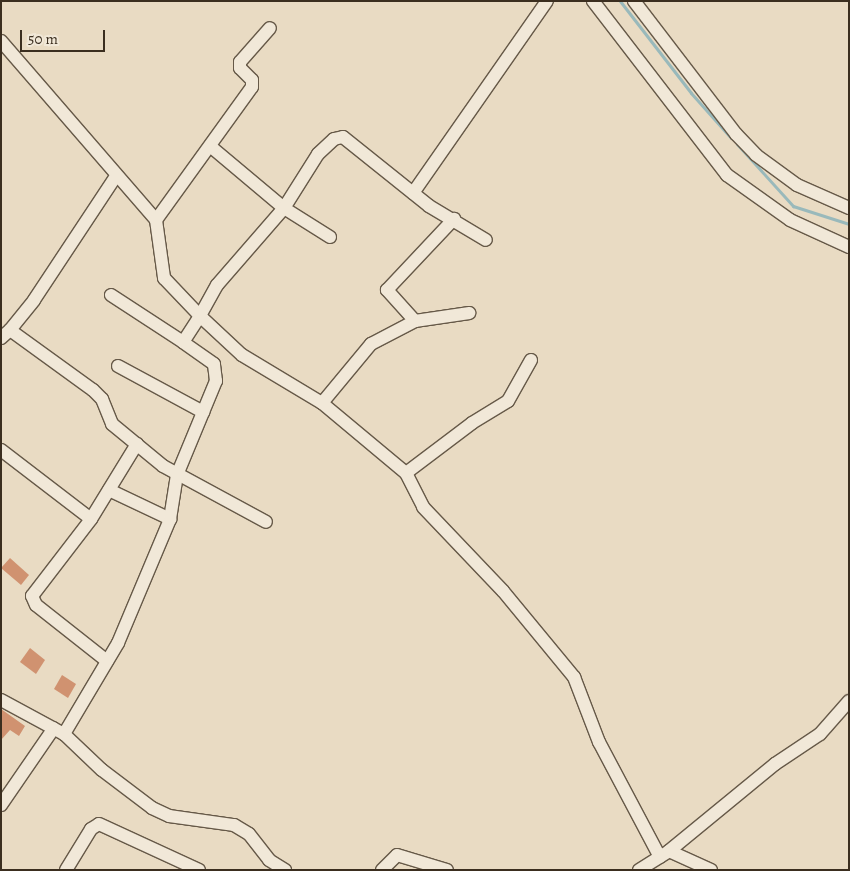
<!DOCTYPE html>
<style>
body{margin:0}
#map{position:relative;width:850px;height:871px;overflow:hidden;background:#e9dbc3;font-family:Alegreya,serif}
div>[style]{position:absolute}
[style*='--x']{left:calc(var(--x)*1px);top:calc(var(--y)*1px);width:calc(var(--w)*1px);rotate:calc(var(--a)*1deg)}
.stream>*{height:3px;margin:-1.5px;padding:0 1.5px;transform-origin:1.5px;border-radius:1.5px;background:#99b9bb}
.building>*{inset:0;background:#d09270}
.roads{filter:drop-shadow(1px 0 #665948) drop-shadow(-1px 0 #665948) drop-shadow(0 1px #665948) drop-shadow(0 -1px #665948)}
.minor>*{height:12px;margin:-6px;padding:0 6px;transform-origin:6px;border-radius:6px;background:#f1e8d8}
span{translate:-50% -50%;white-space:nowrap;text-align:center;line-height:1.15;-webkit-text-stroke:4px #f1e8d8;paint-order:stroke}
.frame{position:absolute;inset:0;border:2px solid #3b2e1f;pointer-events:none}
.scale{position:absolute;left:20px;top:30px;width:85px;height:22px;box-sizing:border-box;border:2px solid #3b2e1f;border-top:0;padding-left:6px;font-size:15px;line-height:18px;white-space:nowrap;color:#3b2e1f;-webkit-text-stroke:4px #f1e8d8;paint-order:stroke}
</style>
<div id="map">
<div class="stream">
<div style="--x:620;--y:1;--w:116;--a:52.3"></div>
<div style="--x:691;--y:93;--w:60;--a:48.4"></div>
<div style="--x:737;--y:144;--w:84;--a:47.9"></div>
<div style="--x:793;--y:206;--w:59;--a:17.8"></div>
</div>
<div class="building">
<div style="clip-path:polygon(10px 558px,29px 575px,21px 585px,1px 568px)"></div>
<div style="clip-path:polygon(30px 648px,45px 660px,36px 674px,20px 662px)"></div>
<div style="clip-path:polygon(62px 675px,76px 684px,68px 698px,54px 689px)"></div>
<div style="clip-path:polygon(1px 709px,25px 726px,19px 736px,10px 730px,1px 740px)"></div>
</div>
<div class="roads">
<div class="minor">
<div style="--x:593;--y:1;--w:220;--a:52.4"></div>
<div style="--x:727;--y:175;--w:77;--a:35.5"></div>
<div style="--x:790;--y:220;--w:65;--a:24.6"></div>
<div style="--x:634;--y:1;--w:168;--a:52.5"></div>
<div style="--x:736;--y:134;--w:29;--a:46"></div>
<div style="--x:756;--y:155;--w:51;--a:36.2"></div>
<div style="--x:797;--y:185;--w:57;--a:23.9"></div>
<div style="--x:1;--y:41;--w:237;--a:49.1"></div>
<div style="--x:156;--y:220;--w:59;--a:82.1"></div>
<div style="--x:164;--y:278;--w:52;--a:46.5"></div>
<div style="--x:200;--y:316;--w:31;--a:123"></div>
<div style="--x:183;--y:342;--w:86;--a:-146.9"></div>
<div style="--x:210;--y:146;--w:97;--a:40"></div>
<div style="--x:284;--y:208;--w:102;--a:131"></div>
<div style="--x:217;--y:285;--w:35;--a:119"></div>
<div style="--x:200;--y:316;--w:57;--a:42.9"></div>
<div style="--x:242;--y:355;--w:93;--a:31"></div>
<div style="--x:322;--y:403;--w:109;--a:39.8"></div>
<div style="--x:406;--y:473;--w:38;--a:63"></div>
<div style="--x:423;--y:507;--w:116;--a:46.4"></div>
<div style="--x:503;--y:591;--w:112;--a:50.5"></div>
<div style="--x:574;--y:677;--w:70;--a:69"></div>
<div style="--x:599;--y:742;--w:130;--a:62.1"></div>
<div style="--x:413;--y:193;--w:234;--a:-55.1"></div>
<div style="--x:156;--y:220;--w:164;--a:-54.2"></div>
<div style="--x:252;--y:87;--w:7;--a:-90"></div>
<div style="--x:252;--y:80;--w:17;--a:-135"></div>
<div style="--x:240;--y:68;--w:6;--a:-90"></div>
<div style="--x:240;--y:62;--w:45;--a:-48.6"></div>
<div style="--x:330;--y:237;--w:54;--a:-147.8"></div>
<div style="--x:284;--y:208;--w:64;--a:-57.8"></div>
<div style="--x:318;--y:154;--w:22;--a:-43"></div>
<div style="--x:334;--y:139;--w:9;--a:-13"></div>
<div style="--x:343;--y:137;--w:110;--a:38.7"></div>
<div style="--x:429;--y:206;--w:66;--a:30.8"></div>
<div style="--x:415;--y:321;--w:55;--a:-8.4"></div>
<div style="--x:10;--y:330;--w:38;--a:-51"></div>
<div style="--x:34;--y:300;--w:149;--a:-56.5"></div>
<div style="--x:1;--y:338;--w:12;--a:-42"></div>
<div style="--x:10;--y:330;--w:102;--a:35.9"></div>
<div style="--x:93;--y:390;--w:13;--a:45"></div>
<div style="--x:102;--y:399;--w:27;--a:68"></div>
<div style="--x:112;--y:424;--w:66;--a:39.5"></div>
<div style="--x:163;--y:466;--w:117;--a:28.5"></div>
<div style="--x:118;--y:366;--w:97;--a:28.4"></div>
<div style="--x:322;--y:403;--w:77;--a:-50.3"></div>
<div style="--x:371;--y:344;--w:50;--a:-27.6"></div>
<div style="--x:415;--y:321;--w:42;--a:-132.1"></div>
<div style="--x:387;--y:290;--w:98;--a:-46.7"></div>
<div style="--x:1;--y:450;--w:113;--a:37.5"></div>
<div style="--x:406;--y:473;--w:83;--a:-37.1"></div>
<div style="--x:472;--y:423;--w:42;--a:-31.4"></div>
<div style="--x:508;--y:401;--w:47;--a:-60.7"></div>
<div style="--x:109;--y:490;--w:68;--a:25.4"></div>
<div style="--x:107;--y:661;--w:90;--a:-141.7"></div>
<div style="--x:36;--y:605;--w:10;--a:-114"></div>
<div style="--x:32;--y:596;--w:97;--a:-52.5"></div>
<div style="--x:91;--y:519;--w:88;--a:-58.5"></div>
<div style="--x:1;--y:700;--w:72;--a:28.4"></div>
<div style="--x:64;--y:734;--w:106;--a:-59.3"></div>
<div style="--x:118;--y:643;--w:134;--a:-67.2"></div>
<div style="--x:170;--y:519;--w:45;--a:-81"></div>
<div style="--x:177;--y:475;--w:102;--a:-67.5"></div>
<div style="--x:216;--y:381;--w:17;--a:-97"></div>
<div style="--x:214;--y:364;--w:38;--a:-145"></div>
<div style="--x:64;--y:734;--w:52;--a:43.5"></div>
<div style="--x:102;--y:770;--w:63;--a:37.2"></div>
<div style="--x:152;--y:808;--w:19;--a:25"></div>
<div style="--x:169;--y:816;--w:66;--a:7.9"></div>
<div style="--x:234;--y:825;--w:17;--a:31"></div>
<div style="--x:249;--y:834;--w:33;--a:52"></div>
<div style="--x:269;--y:860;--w:19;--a:32"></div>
<div style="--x:1;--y:805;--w:93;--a:-55.5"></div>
<div style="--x:669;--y:851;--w:46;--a:24.3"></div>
<div style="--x:66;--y:870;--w:48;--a:-58.6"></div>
<div style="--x:91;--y:829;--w:9;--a:-32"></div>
<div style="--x:99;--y:824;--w:110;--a:24.7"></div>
<div style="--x:382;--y:870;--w:21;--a:-45"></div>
<div style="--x:397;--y:855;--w:52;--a:16.7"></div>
<div style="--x:639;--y:870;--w:36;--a:-32"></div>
<div style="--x:669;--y:851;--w:137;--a:-39.4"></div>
<div style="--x:775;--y:764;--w:54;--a:-33.7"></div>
<div style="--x:820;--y:734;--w:44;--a:-48.7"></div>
</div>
</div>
<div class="frame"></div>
<div class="scale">50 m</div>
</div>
